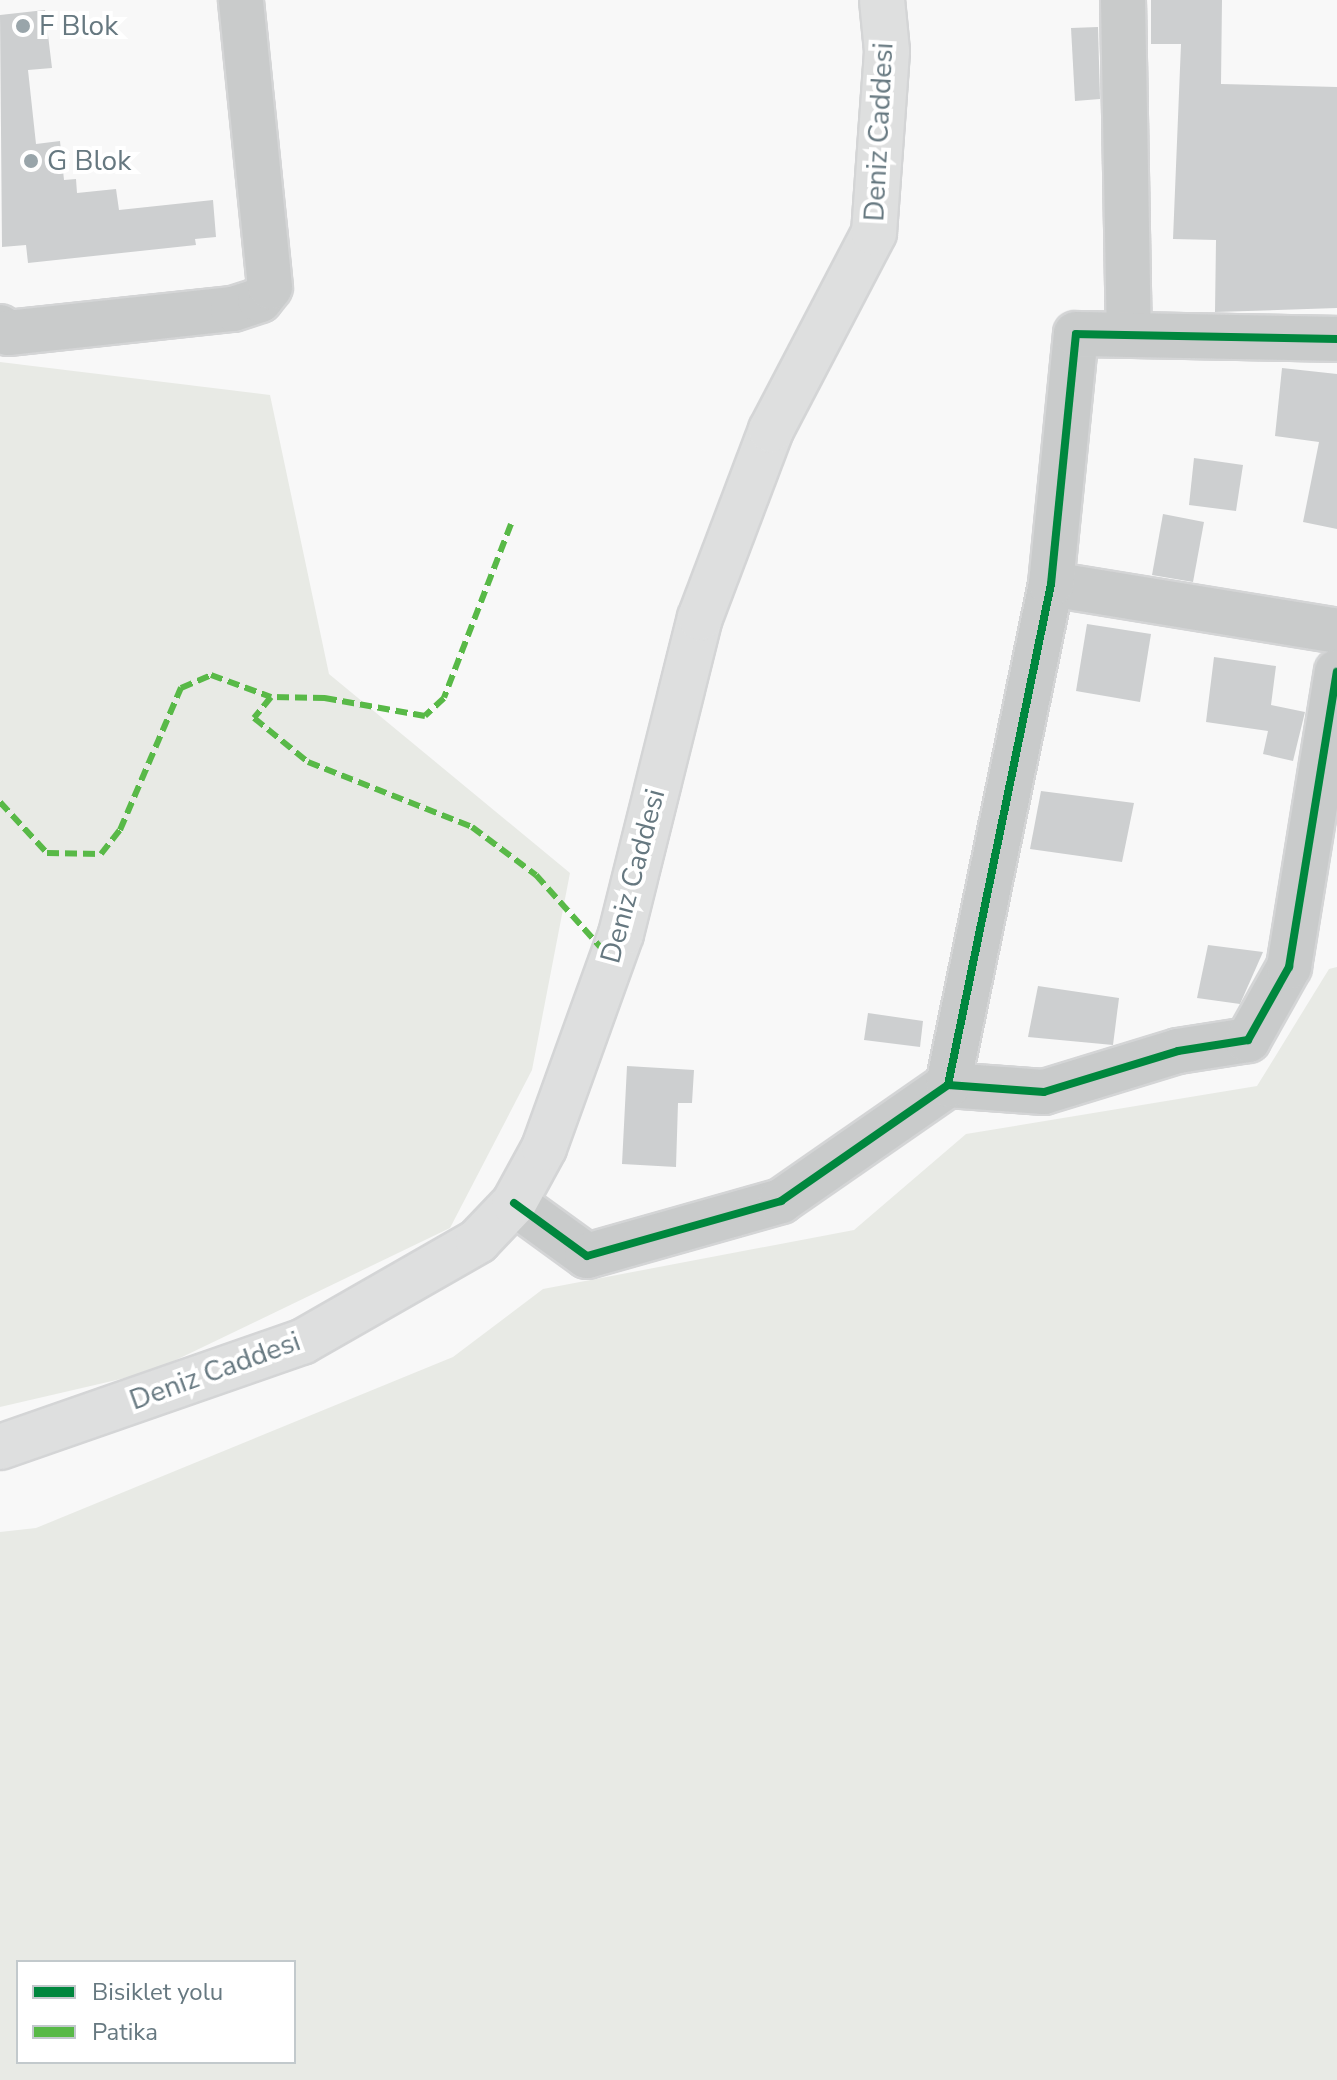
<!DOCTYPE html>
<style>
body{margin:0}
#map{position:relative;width:1337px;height:2080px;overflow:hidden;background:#f8f8f8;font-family:"Nunito Sans",sans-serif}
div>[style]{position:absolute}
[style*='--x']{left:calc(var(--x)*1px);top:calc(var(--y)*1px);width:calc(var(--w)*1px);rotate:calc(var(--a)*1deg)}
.green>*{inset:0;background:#e8eae5}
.building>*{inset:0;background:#cdcfd0}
.roads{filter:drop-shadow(2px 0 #d4d5d6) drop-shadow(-2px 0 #d4d5d6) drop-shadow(0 2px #d4d5d6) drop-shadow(0 -2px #d4d5d6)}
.minor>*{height:44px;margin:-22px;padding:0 22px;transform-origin:22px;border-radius:22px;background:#c9cbcb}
.major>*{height:44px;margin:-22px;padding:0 22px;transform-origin:22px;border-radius:22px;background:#dedfdf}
.quiet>*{height:6px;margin-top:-3px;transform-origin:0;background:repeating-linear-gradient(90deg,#58b947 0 12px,transparent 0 18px)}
.cycleway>*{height:8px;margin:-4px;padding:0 4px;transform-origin:4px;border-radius:4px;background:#00873e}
.dots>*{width:22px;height:22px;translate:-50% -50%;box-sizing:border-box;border:4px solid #fff;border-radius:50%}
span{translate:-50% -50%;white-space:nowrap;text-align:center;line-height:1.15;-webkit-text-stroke:8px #fff;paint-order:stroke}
.poi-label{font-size:28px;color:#667880}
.left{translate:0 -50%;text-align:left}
.street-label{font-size:28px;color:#667880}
.legend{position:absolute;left:16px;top:1960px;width:280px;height:104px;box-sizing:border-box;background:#fff;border:2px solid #c2c9cc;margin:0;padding:10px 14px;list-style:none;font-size:24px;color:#667880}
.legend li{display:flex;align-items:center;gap:16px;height:40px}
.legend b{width:40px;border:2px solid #c2c9cc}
</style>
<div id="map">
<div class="green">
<div style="clip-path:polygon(0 362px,270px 395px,329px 674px,570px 873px,532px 1070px,450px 1228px,151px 1372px,0 1407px)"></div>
<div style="clip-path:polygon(evenodd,1337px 967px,1337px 2080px,0 2080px,0 1532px,36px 1528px,453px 1357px,543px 1289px,854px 1230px,966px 1134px,1257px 1086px,1329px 969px,1337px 967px,294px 1962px,294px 2062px,18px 2062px,18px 1962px,294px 1962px)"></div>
</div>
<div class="building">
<div style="clip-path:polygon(1151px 0,1222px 0,1221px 84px,1337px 87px,1337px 308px,1215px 312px,1216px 240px,1173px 239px,1181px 44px,1151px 44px)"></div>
<div style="clip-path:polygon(45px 10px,52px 68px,28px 70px,36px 144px,60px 141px,64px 180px,76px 179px,77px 193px,116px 189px,119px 210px,213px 200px,216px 237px,195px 239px,196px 245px,28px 263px,26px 245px,2px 247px,0 15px)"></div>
<div style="clip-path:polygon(1098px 27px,1100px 99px,1075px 101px,1071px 28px)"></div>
<div style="clip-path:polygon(1282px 368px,1337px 374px,1337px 529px,1303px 522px,1319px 442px,1275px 436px)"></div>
<div style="clip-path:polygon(1194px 458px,1243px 465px,1236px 511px,1189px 505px)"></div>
<div style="clip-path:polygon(1163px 514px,1204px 522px,1193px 582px,1152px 575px)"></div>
<div style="clip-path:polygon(1087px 624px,1151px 634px,1140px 702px,1076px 691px)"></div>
<div style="clip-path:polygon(1214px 657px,1276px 666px,1271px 705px,1305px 712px,1293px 761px,1263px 754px,1268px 731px,1206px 722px)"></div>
<div style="clip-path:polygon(1041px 791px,1134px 803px,1122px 862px,1030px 849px)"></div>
<div style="clip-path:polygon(1208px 945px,1263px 952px,1240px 1004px,1197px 998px)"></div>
<div style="clip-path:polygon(1038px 986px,1119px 998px,1113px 1045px,1028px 1037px)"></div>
<div style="clip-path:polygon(868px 1013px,923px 1021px,920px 1047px,864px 1040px)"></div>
<div style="clip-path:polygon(627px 1066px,694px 1070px,692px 1103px,678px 1103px,676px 1167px,622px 1164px)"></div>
</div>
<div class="roads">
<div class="minor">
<div style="--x:1123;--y:0;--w:335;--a:89"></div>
<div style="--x:0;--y:327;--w:10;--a:37"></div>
<div style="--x:8;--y:333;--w:226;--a:-6.1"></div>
<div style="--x:233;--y:309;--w:28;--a:-18"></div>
<div style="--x:260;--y:300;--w:16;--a:-52"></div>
<div style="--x:270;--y:287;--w:288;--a:-95.8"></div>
<div style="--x:1051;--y:584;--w:290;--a:9.3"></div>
<div style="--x:948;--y:1085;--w:96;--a:4.2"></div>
<div style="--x:1044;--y:1092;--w:140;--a:-17"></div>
<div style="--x:1178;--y:1051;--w:71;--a:-8.9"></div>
<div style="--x:1248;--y:1040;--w:84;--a:-60.7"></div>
<div style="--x:1289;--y:967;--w:299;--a:-80.8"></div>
<div style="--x:514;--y:1203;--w:90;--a:36"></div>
<div style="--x:587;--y:1256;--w:202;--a:-15.8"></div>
<div style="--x:781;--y:1201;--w:203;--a:-34.8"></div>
<div style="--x:948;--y:1085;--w:511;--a:-78.38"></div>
<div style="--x:1051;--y:584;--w:251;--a:-84.3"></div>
<div style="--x:1076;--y:334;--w:261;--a:1.1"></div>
</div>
<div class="major">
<div style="--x:0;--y:1447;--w:320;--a:-19.2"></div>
<div style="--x:302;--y:1342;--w:203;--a:-29.8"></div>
<div style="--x:478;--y:1241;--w:52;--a:-46.5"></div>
<div style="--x:514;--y:1203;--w:63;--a:-61.4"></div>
<div style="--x:544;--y:1148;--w:227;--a:-70.2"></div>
<div style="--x:621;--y:934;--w:326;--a:-76"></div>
<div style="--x:700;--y:618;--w:201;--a:-69.3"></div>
<div style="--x:771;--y:430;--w:222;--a:-62.4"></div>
<div style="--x:874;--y:233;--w:182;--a:-85.9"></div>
<div style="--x:887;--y:51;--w:51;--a:-95.6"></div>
</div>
</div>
<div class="quiet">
<div style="--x:511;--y:524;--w:186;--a:111.1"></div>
<div style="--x:444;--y:698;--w:26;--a:137"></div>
<div style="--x:425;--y:716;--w:102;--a:-169.8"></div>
<div style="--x:325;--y:698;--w:54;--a:-178.9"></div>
<div style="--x:271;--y:697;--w:27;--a:129"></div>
<div style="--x:254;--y:718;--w:70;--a:39.2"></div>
<div style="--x:308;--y:762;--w:176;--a:21.6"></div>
<div style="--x:472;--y:827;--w:80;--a:36.9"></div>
<div style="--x:536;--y:875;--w:113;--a:48.2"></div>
<div style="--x:0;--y:802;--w:69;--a:47.3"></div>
<div style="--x:47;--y:853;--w:54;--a:1.1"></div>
<div style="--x:101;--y:854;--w:31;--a:-52"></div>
<div style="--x:120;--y:830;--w:155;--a:-66.8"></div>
<div style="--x:181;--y:688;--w:33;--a:-23"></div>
<div style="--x:211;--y:675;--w:64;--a:20.1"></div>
</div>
<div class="cycleway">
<div style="--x:948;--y:1085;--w:96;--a:4.2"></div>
<div style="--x:1044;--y:1092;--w:140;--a:-17"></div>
<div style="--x:1178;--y:1051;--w:71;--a:-8.9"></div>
<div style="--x:1248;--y:1040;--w:84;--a:-60.7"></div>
<div style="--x:1289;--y:967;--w:299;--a:-80.8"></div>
<div style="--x:514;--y:1203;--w:90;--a:36"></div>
<div style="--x:587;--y:1256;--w:202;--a:-15.8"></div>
<div style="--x:781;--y:1201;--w:203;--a:-34.8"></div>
<div style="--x:948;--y:1085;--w:511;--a:-78.38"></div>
<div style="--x:1051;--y:584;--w:251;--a:-84.3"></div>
<div style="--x:1076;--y:334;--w:261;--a:1.1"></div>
</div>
<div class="dots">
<div style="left:23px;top:26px;background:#99a5aa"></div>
<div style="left:31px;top:161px;background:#99a5aa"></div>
</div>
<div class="poi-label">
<span class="left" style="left:39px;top:26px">F Blok</span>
<span class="left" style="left:47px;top:161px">G Blok</span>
</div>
<div class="street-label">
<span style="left:879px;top:132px;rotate:-87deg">Deniz Caddesi</span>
<span style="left:633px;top:876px;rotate:-75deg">Deniz Caddesi</span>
<span style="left:215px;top:1371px;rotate:-20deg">Deniz Caddesi</span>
</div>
<ul class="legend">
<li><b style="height:10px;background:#00873e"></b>Bisiklet yolu</li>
<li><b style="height:10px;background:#58b947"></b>Patika</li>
</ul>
</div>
